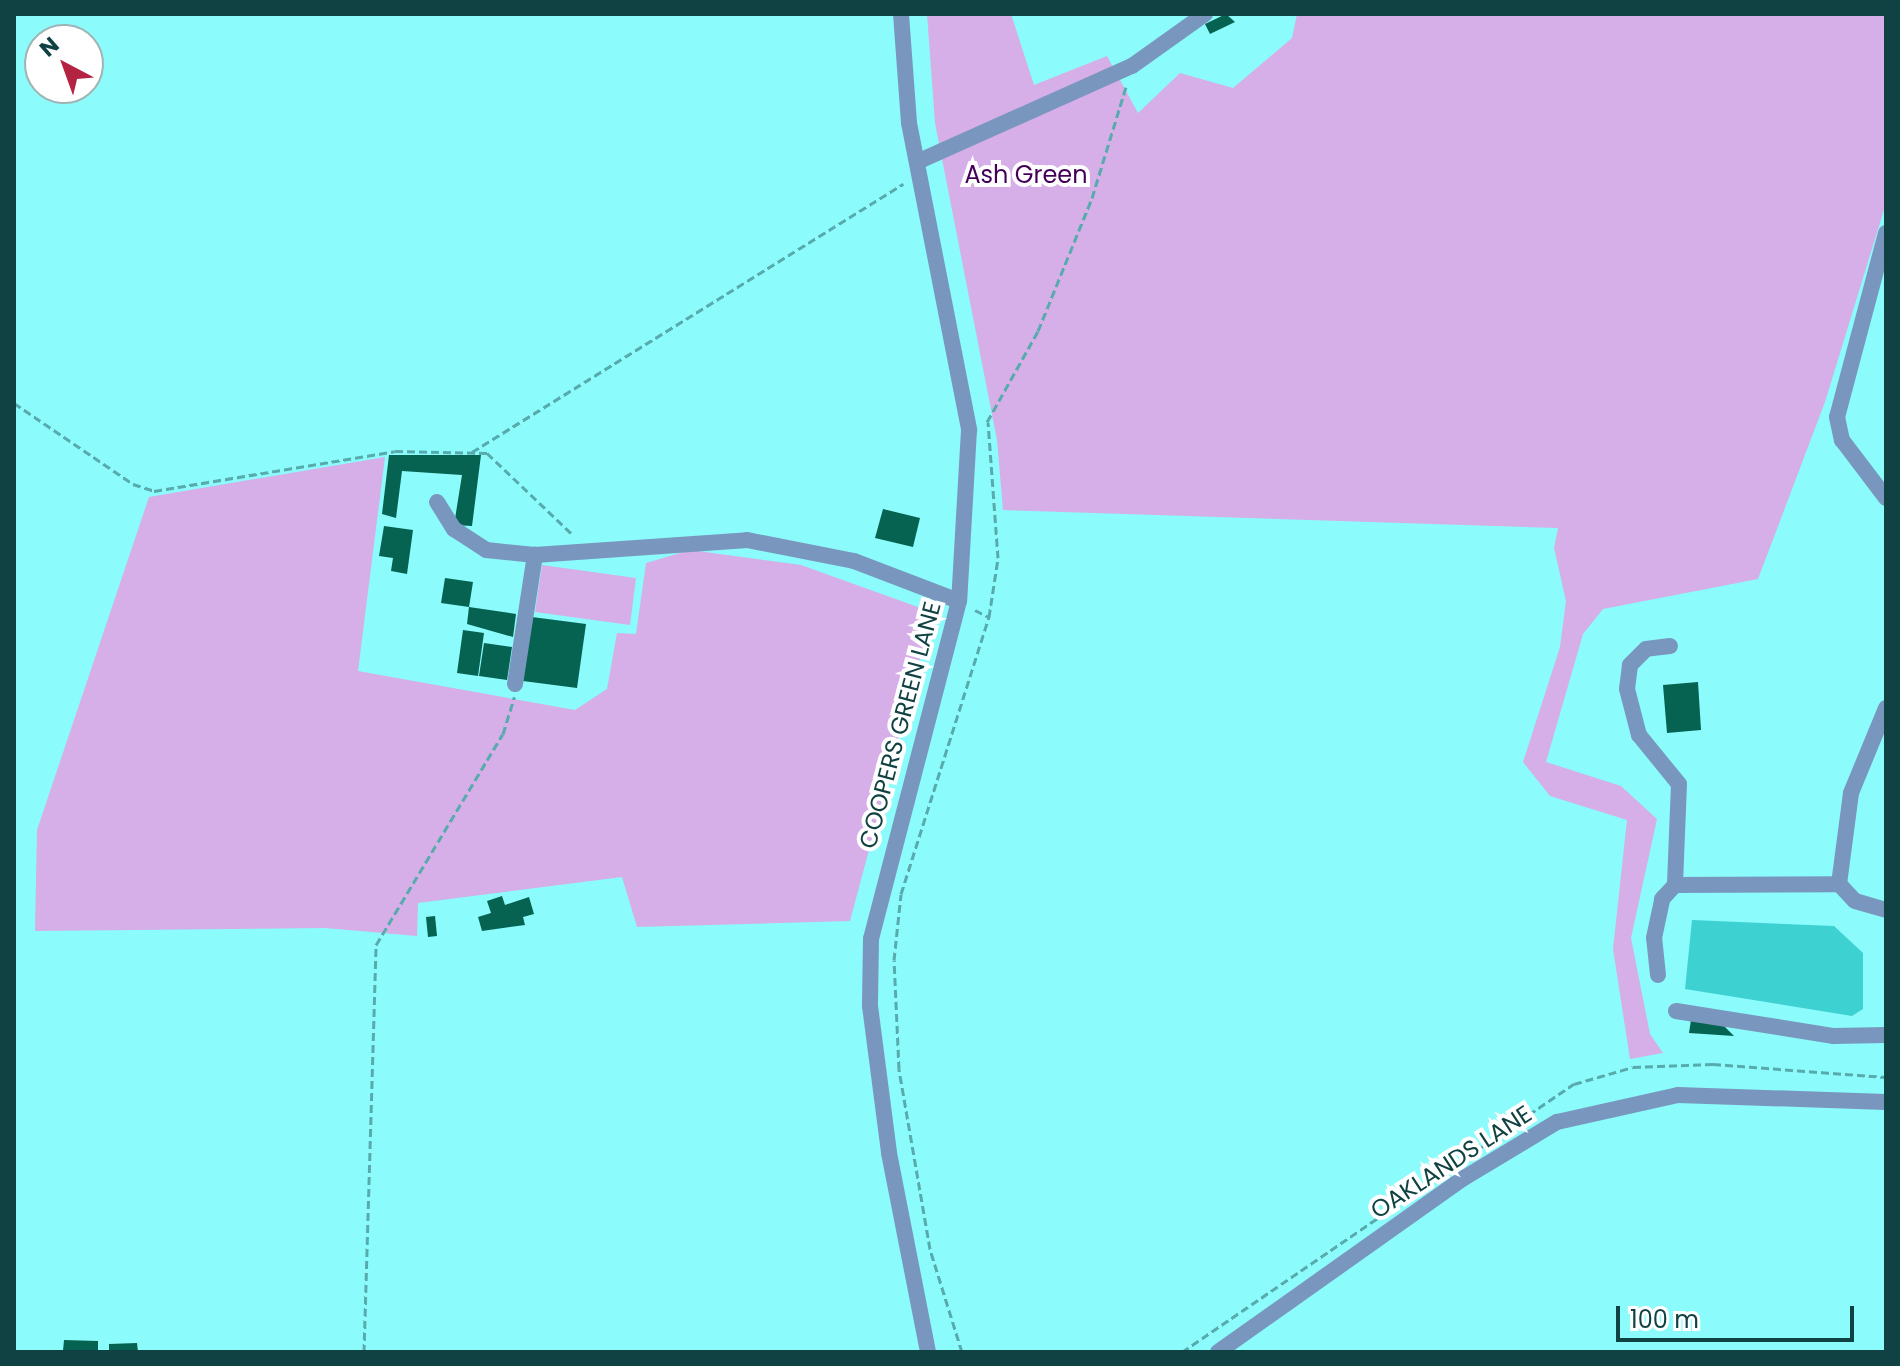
<!DOCTYPE html>
<style>
body{margin:0}
#map{position:relative;width:1900px;height:1366px;overflow:hidden;background:#8cfbfb;font-family:Poppins,sans-serif}
div>[style]{position:absolute}
[style*='--x']{left:calc(var(--x)*1px);top:calc(var(--y)*1px);width:calc(var(--w)*1px);rotate:calc(var(--a)*1deg)}
.green>*{inset:0;background:#d6aee8}
.water>*{inset:0;background:#3ed1d2}
.building>*{inset:0;background:#066251}
.path>*{height:3px;margin-top:-1.5px;transform-origin:0;background:repeating-linear-gradient(90deg,#57abac 0 8px,transparent 0 12px)}
.minor>*{height:16px;margin:-8px;padding:0 8px;transform-origin:8px;border-radius:8px;background:#7997be}
span{translate:-50% -50%;white-space:nowrap;text-align:center;line-height:1.15;-webkit-text-stroke:8px #fff;paint-order:stroke}
.park-label{font-size:24px;color:#440059}
.street-label{font-size:24px;color:#114243}
.frame{position:absolute;inset:0;border:16px solid #114243;pointer-events:none}
.north{position:absolute;left:24px;top:24px;width:80px;height:80px;box-sizing:border-box;background:#fff;border:2px solid #a0b3b4;border-radius:50%;rotate:319deg;font-size:22px;font-weight:700;line-height:32px;text-align:center;color:#114243}
.north::after{content:'';display:block;margin:auto;width:28px;height:36px;background:#b52342;clip-path:polygon(50% 0,100% 100%,50% 72%,0 100%)}
.scale{position:absolute;left:1616px;top:1306px;width:238px;height:36px;box-sizing:border-box;border:4px solid #114243;border-top:0;padding-left:10px;font-size:24px;line-height:28px;white-space:nowrap;color:#114243;-webkit-text-stroke:6px #fff;paint-order:stroke}
</style>
<div id="map">
<div class="green">
<div style="clip-path:polygon(927px 14px,1011px 14px,1034px 85px,1107px 56px,1138px 113px,1180px 73px,1233px 88px,1292px 38px,1297px 14px,1886px 14px,1886px 203px,1825px 402px,1758px 579px,1603px 609px,1583px 634px,1546px 762px,1621px 786px,1657px 819px,1631px 938px,1650px 1034px,1663px 1053px,1630px 1059px,1613px 949px,1627px 820px,1550px 796px,1523px 762px,1560px 647px,1566px 601px,1554px 548px,1558px 528px,1003px 510px,997px 440px,935px 123px)"></div>
<div style="clip-path:polygon(385px 457px,358px 671px,575px 710px,607px 689px,617px 633px,636px 634px,646px 563px,690px 550px,801px 565px,918px 607px,927px 633px,850px 921px,637px 927px,622px 877px,418px 903px,417px 936px,325px 928px,35px 931px,37px 830px,149px 497px)"></div>
<div style="clip-path:polygon(542px 565px,636px 578px,630px 625px,535px 612px)"></div>
</div>
<div class="water">
<div style="clip-path:polygon(1692px 920px,1834px 926px,1863px 953px,1863px 1009px,1852px 1016px,1685px 989px)"></div>
</div>
<div class="building">
<div style="clip-path:polygon(1226px 14px,1235px 22px,1210px 34px,1205px 24px)"></div>
<div style="clip-path:polygon(389px 455px,481px 455px,472px 526px,454px 525px,462px 475px,402px 471px,396px 518px,382px 514px)"></div>
<div style="clip-path:polygon(883px 509px,920px 518px,913px 547px,875px 538px)"></div>
<div style="clip-path:polygon(384px 526px,413px 530px,407px 574px,391px 571px,393px 558px,379px 556px)"></div>
<div style="clip-path:polygon(445px 578px,473px 582px,469px 607px,441px 603px)"></div>
<div style="clip-path:polygon(469px 607px,516px 614px,513px 637px,467px 624px)"></div>
<div style="clip-path:polygon(532px 617px,586px 624px,577px 688px,523px 681px)"></div>
<div style="clip-path:polygon(463px 630px,484px 633px,478px 676px,457px 673px)"></div>
<div style="clip-path:polygon(484px 643px,512px 647px,507px 680px,479px 676px)"></div>
<div style="clip-path:polygon(1698px 682px,1701px 730px,1667px 733px,1663px 685px)"></div>
<div style="clip-path:polygon(502px 896px,505px 905px,529px 897px,534px 914px,523px 917px,525px 925px,482px 931px,478px 917px,491px 913px,487px 901px)"></div>
<div style="clip-path:polygon(435px 916px,437px 936px,428px 937px,426px 917px)"></div>
<div style="clip-path:polygon(1691px 1020px,1721px 1023px,1734px 1036px,1689px 1033px)"></div>
<div style="clip-path:polygon(64px 1340px,98px 1341px,98px 1352px,63px 1351px)"></div>
<div style="clip-path:polygon(137px 1343px,138px 1352px,109px 1352px,109px 1344px)"></div>
</div>
<div class="path">
<div style="--x:14;--y:403;--w:144;--a:34.2"></div>
<div style="--x:133;--y:484;--w:22;--a:18"></div>
<div style="--x:154;--y:491;--w:244;--a:-9.4"></div>
<div style="--x:395;--y:451;--w:92;--a:1.2"></div>
<div style="--x:487;--y:453;--w:119;--a:43.6"></div>
<div style="--x:987;--y:422;--w:104;--a:-60.7"></div>
<div style="--x:1038;--y:331;--w:144;--a:-67.9"></div>
<div style="--x:1092;--y:198;--w:116;--a:-73"></div>
<div style="--x:472;--y:452;--w:508;--a:-31.87"></div>
<div style="--x:975;--y:610;--w:16;--a:27"></div>
<div style="--x:364;--y:1352;--w:407;--a:-88.3"></div>
<div style="--x:376;--y:945;--w:246;--a:-59"></div>
<div style="--x:503;--y:734;--w:39;--a:-73"></div>
<div style="--x:962;--y:1352;--w:108;--a:-107.3"></div>
<div style="--x:930;--y:1249;--w:183;--a:-99.8"></div>
<div style="--x:899;--y:1069;--w:109;--a:-92.6"></div>
<div style="--x:894;--y:960;--w:66;--a:-83.9"></div>
<div style="--x:901;--y:894;--w:291;--a:-72.4"></div>
<div style="--x:989;--y:617;--w:60;--a:-81.3"></div>
<div style="--x:998;--y:558;--w:136;--a:-94.2"></div>
<div style="--x:1182;--y:1352;--w:475;--a:-34.4"></div>
<div style="--x:1574;--y:1084;--w:61;--a:-16.1"></div>
<div style="--x:1633;--y:1067;--w:80;--a:-2.1"></div>
<div style="--x:1713;--y:1064;--w:173;--a:4.3"></div>
</div>
<div class="minor">
<div style="--x:901;--y:14;--w:109;--a:85.8"></div>
<div style="--x:909;--y:123;--w:313;--a:78.9"></div>
<div style="--x:969;--y:430;--w:171;--a:93.3"></div>
<div style="--x:959;--y:601;--w:349;--a:104.6"></div>
<div style="--x:871;--y:939;--w:67;--a:90.9"></div>
<div style="--x:870;--y:1006;--w:148;--a:82.6"></div>
<div style="--x:889;--y:1153;--w:203;--a:78.9"></div>
<div style="--x:917;--y:162;--w:235;--a:-24.1"></div>
<div style="--x:1132;--y:66;--w:90;--a:-35.5"></div>
<div style="--x:1886;--y:233;--w:190;--a:104.9"></div>
<div style="--x:1837;--y:417;--w:24;--a:78"></div>
<div style="--x:1842;--y:440;--w:73;--a:52.8"></div>
<div style="--x:437;--y:502;--w:32;--a:58"></div>
<div style="--x:454;--y:529;--w:38;--a:33"></div>
<div style="--x:486;--y:550;--w:49;--a:5.8"></div>
<div style="--x:1670;--y:646;--w:24;--a:173"></div>
<div style="--x:1646;--y:649;--w:23;--a:135"></div>
<div style="--x:1630;--y:665;--w:24;--a:97"></div>
<div style="--x:1627;--y:689;--w:48;--a:75.4"></div>
<div style="--x:1639;--y:735;--w:63;--a:50.8"></div>
<div style="--x:1679;--y:784;--w:101;--a:92.3"></div>
<div style="--x:1675;--y:885;--w:164;--a:-0.3"></div>
<div style="--x:515;--y:684;--w:131;--a:-81.2"></div>
<div style="--x:535;--y:555;--w:213;--a:-4"></div>
<div style="--x:747;--y:540;--w:109;--a:11.1"></div>
<div style="--x:854;--y:561;--w:112;--a:20.9"></div>
<div style="--x:1886;--y:708;--w:92;--a:112.4"></div>
<div style="--x:1851;--y:793;--w:92;--a:97.5"></div>
<div style="--x:1839;--y:884;--w:23;--a:47"></div>
<div style="--x:1855;--y:901;--w:32;--a:16"></div>
<div style="--x:1658;--y:975;--w:37;--a:-96"></div>
<div style="--x:1654;--y:938;--w:40;--a:-78"></div>
<div style="--x:1662;--y:899;--w:19;--a:-47"></div>
<div style="--x:1676;--y:1011;--w:160;--a:9"></div>
<div style="--x:1834;--y:1036;--w:52;--a:-1.1"></div>
<div style="--x:1218;--y:1352;--w:301;--a:-35.3"></div>
<div style="--x:1464;--y:1178;--w:109;--a:-31.1"></div>
<div style="--x:1557;--y:1122;--w:124;--a:-12.6"></div>
<div style="--x:1678;--y:1095;--w:208;--a:1.9"></div>
</div>
<div class="park-label">
<span style="left:1026px;top:175px">Ash Green</span>
</div>
<div class="street-label">
<span style="left:900px;top:725px;rotate:-75deg">COOPERS GREEN LANE</span>
<span style="left:1451px;top:1162px;rotate:-33deg">OAKLANDS LANE</span>
</div>
<div class="frame"></div>
<div class="north">N</div>
<div class="scale">100 m</div>
</div>
